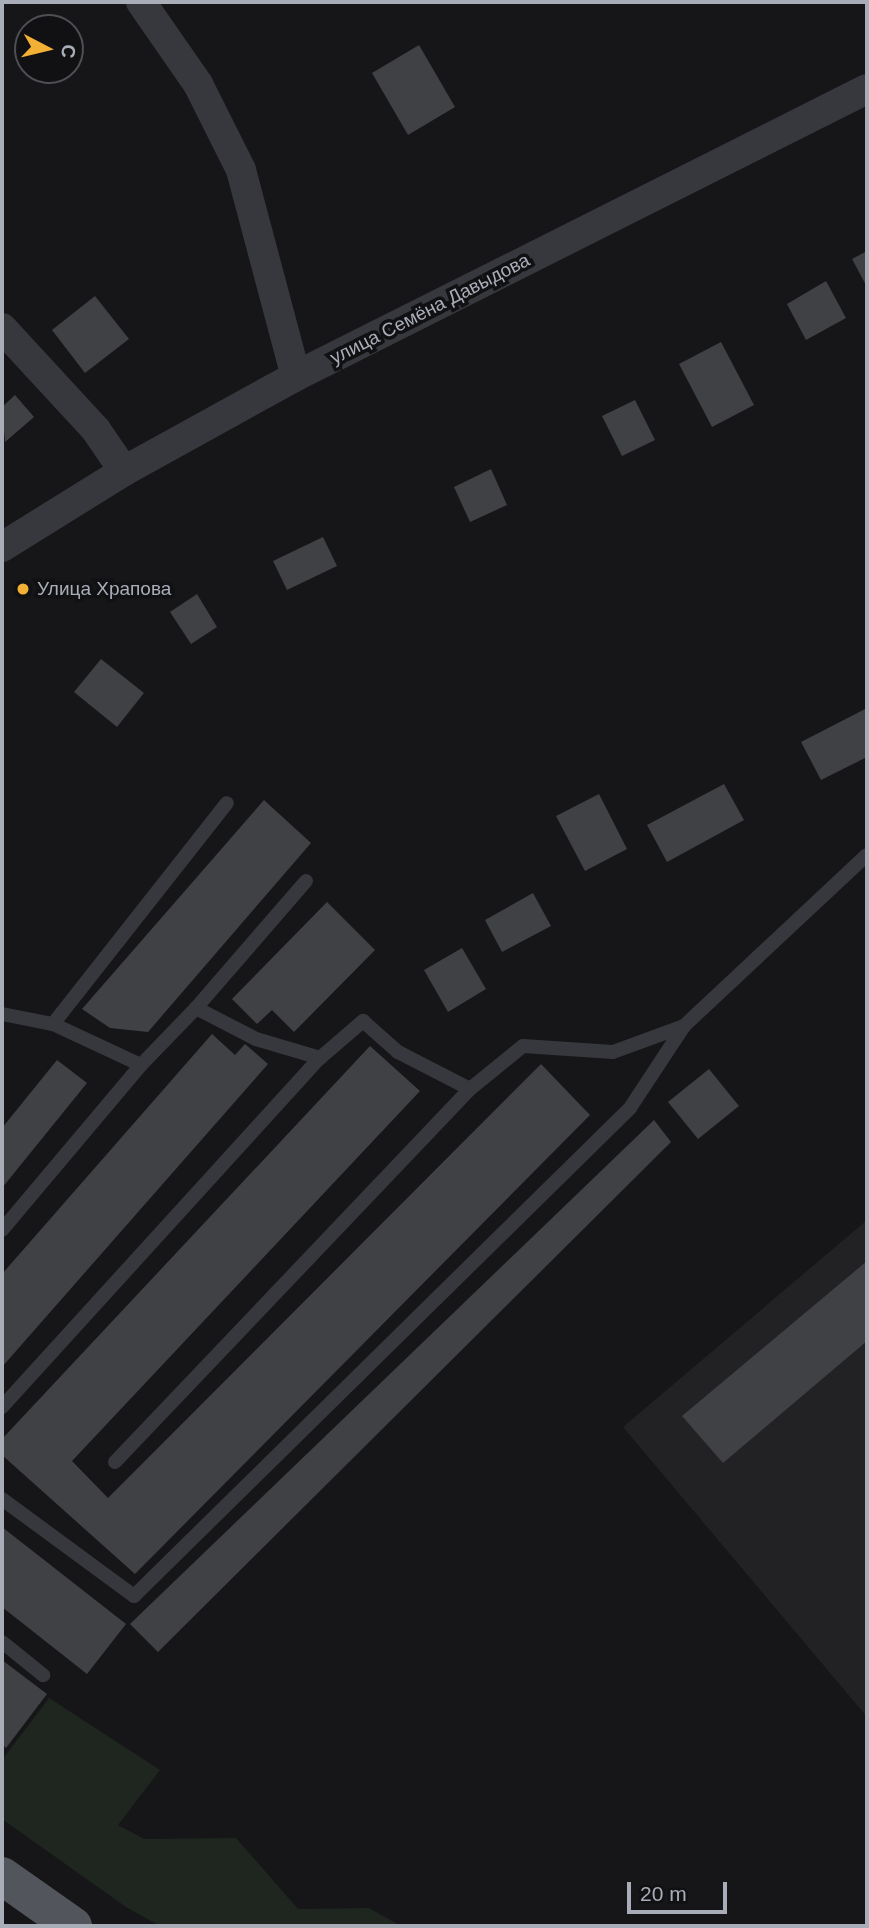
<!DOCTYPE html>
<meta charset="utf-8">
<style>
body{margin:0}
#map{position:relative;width:869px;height:1928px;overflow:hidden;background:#161618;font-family:Arial,sans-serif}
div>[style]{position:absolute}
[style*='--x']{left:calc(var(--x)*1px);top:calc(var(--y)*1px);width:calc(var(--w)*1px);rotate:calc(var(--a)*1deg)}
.built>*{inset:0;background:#222225}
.green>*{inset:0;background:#1e261f}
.building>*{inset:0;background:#404145}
.lane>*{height:14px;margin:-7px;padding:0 7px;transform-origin:7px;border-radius:7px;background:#37383d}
.street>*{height:30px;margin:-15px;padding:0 15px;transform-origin:15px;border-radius:15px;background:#37383d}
.primary>*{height:38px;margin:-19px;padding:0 19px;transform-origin:19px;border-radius:19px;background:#53555c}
.dots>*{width:19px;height:19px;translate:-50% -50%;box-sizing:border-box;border:4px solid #111113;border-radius:50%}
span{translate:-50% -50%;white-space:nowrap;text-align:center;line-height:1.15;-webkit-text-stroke:7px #111113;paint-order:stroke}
.street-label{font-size:19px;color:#a8adb8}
.poi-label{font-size:19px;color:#a8adb8}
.left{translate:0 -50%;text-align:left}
.frame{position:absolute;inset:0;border:4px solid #a8adb8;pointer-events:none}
.north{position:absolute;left:14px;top:14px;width:70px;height:70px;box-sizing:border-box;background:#111113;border:2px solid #4d4f55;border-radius:50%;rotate:97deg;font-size:19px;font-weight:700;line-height:28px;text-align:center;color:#a8adb8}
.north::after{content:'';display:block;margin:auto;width:24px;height:32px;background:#f2b134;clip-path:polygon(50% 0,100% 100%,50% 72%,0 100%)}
.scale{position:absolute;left:627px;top:1882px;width:100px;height:32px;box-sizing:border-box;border:4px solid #a8adb8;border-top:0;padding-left:9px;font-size:21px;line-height:24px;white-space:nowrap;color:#a8adb8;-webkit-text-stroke:5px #111113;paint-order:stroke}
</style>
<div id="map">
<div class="built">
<div style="clip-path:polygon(867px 1220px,867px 1717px,623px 1427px)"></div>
</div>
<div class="green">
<div style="clip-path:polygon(49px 1698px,160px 1770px,118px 1825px,144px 1839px,236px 1838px,298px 1909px,369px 1908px,401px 1926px,160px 1926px,126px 1907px,2px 1819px,2px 1760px)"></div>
</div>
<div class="building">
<div style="clip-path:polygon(419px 45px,455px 107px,408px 135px,372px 73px)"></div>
<div style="clip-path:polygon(867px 251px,867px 287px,852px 259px)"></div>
<div style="clip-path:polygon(826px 281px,846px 318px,806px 340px,787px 304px)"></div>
<div style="clip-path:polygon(95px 296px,129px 339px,85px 373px,52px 330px)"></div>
<div style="clip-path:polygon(721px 342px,754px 405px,712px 427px,679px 364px)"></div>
<div style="clip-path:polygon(15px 395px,34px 417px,5px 442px,2px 407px)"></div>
<div style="clip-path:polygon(635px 400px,655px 440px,622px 456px,602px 416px)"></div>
<div style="clip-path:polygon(491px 469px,507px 505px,470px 522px,454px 487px)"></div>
<div style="clip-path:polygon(323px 537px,337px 566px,287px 590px,273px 561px)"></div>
<div style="clip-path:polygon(197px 594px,217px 627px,191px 644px,170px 612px)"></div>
<div style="clip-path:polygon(101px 659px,144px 693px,117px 727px,74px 692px)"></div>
<div style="clip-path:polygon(867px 708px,867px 757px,821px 780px,801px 742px)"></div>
<div style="clip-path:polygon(724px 784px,744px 820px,667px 862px,647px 825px)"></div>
<div style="clip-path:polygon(599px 794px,627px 849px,585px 871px,556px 816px)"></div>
<div style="clip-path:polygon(264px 800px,311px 843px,148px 1032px,110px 1028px,82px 1009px)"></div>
<div style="clip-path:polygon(533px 893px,551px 926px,502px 952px,485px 920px)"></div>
<div style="clip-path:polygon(327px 902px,375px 950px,294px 1032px,272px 1010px,257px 1024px,232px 999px)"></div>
<div style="clip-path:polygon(462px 948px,486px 989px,448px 1012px,424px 970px)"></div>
<div style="clip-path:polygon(212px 1034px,235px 1055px,245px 1044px,268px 1064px,2px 1367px,2px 1274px)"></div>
<div style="clip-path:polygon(370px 1046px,420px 1091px,72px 1461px,108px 1498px,541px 1064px,590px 1115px,135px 1574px,2px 1455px,2px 1439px)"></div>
<div style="clip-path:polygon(57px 1060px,87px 1083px,2px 1188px,2px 1128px)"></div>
<div style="clip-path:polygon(709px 1069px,739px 1106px,698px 1139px,668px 1102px)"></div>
<div style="clip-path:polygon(654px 1120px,671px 1142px,158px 1652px,130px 1624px)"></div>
<div style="clip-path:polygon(867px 1261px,867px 1341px,723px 1463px,682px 1416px)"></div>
<div style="clip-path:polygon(2px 1527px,126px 1624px,87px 1674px,2px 1607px)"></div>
<div style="clip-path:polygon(2px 1660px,47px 1694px,6px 1748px,2px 1744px)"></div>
</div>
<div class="lane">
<div style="--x:196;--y:1008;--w:168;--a:-49.1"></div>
<div style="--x:2;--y:1014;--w:52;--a:11.1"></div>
<div style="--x:53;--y:1024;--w:97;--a:25"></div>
<div style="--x:141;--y:1065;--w:79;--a:-46"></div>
<div style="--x:196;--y:1008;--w:68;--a:27.3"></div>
<div style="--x:256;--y:1039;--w:67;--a:16.5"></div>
<div style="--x:320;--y:1058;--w:57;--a:-40.7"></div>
<div style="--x:363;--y:1021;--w:47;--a:41.5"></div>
<div style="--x:398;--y:1052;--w:81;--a:27.2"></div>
<div style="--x:470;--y:1089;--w:68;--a:-39.1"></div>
<div style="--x:523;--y:1046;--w:90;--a:3.8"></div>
<div style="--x:613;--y:1052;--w:76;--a:-20.1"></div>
<div style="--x:684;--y:1026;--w:250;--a:-43.1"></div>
<div style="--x:53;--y:1024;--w:281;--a:-51.8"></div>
<div style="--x:2;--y:1230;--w:216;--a:-49.9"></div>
<div style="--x:2;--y:1407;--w:472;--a:-47.7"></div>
<div style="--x:115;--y:1462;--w:515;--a:-46.42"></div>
<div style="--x:2;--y:1499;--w:164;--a:36.3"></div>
<div style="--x:134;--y:1596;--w:696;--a:-44.53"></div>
<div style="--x:630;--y:1108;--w:98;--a:-56.6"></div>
<div style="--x:2;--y:1642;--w:53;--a:38.8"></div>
</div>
<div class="street">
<div style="--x:141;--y:2;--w:100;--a:55.2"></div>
<div style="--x:198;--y:84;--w:96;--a:63.4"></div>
<div style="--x:241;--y:170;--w:213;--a:75.1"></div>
<div style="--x:2;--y:328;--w:139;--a:47.3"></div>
<div style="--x:96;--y:430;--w:50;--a:55.7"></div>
<div style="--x:2;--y:547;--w:144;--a:-31.9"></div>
<div style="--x:124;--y:471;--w:196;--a:-28.9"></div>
<div style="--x:296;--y:376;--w:639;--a:-26.69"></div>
</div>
<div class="primary">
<div style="--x:2;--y:1876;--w:87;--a:35.2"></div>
</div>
<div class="dots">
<div style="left:23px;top:589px;background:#f2b134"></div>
</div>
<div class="street-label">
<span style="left:430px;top:309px;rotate:-27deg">улица Семёна Давыдова</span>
</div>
<div class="poi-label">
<span class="left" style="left:37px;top:589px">Улица Храпова</span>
</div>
<div class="frame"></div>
<div class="north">С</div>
<div class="scale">20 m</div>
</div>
